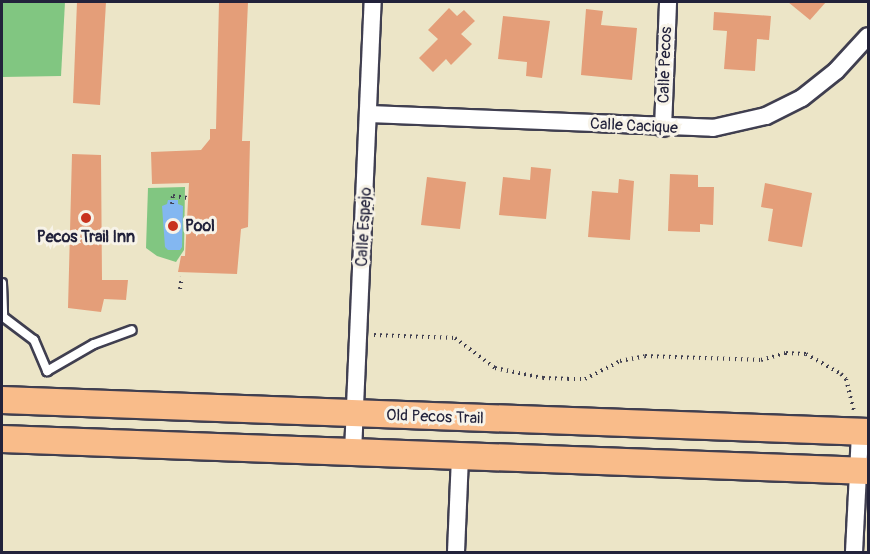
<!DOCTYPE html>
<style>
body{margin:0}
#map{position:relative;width:870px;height:554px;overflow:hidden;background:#ece5c7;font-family:Pangolin,sans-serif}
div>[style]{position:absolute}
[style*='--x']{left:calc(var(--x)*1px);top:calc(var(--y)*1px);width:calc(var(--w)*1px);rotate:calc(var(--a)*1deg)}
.green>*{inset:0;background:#81c681}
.water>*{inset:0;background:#83b7f1}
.building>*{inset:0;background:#e49e79}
.path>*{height:4px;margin-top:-2px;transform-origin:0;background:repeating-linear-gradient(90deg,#403f50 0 1.5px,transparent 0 6px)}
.roads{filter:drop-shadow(2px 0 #403f50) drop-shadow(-2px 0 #403f50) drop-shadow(0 2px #403f50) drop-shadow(0 -2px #403f50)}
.lane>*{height:8px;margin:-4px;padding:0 4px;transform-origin:4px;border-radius:4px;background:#fff}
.street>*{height:16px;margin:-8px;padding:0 8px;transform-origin:8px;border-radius:8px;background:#fff}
.primary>*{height:26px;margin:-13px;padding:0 13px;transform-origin:13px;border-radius:13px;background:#f9bc8a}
.dots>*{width:16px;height:16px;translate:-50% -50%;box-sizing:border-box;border:3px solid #f7f3e8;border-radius:50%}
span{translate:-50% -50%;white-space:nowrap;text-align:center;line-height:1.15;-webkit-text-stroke:6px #f7f3e8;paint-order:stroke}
.street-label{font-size:16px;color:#22223b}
.poi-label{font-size:16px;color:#22223b;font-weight:700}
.left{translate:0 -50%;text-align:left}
.frame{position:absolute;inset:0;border:3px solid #22223b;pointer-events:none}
</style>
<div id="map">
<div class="green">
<div style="clip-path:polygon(2px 2px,65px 2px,61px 76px,2px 77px)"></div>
<div style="clip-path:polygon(185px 187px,184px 250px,176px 262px,157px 256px,146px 248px,148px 188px)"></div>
</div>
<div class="water">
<div style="clip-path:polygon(168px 200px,178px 200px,178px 204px,183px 206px,182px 247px,180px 250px,168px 250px,165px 247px,162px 206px,167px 204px)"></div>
</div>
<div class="building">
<div style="clip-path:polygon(77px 2px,106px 2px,100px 105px,73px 103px)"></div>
<div style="clip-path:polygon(219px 2px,248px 2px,242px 141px,250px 141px,248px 227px,241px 229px,237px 274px,178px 272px,181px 256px,185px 256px,189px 183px,152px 184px,151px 152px,201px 150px,210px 139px,210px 129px,216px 129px)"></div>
<div style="clip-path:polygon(788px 2px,826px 2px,810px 20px)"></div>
<div style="clip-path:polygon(449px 8px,457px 16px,464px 10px,475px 21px,461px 34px,472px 44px,451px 65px,446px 59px,433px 72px,419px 58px,438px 39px,428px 30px)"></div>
<div style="clip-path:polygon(586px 9px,603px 11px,601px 25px,637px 28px,632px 80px,581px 75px)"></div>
<div style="clip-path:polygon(714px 12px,771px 16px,769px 40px,757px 39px,755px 71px,724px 69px,727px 31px,713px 30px)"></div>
<div style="clip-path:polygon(503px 16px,550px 21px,542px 78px,526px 76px,527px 62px,498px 59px)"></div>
<div style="clip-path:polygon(72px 154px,101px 155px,102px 280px,128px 280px,126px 300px,104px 299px,101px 312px,68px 308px)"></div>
<div style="clip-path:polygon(531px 167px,551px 169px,546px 219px,499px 215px,503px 177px,530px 180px)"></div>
<div style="clip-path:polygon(670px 174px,698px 175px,698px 187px,714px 187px,713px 225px,700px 224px,700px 232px,668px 231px)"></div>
<div style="clip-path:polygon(427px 177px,466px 182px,460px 229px,421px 225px)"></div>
<div style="clip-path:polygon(619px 179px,634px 181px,630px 240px,588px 237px,592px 191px,618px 193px)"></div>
<div style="clip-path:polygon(765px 183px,812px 193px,802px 247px,768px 241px,773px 209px,761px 207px)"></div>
</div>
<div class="path">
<div style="--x:172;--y:204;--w:8;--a:-83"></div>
<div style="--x:173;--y:196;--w:15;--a:8"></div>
<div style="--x:180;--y:289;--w:12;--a:-81"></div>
<div style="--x:374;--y:335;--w:81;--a:2.1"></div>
<div style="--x:455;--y:338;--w:50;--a:36.9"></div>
<div style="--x:495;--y:368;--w:49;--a:11.8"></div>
<div style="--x:543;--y:378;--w:25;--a:2"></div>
<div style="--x:568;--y:379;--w:17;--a:0"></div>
<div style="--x:585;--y:379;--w:39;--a:-27"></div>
<div style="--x:620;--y:361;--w:25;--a:-11"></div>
<div style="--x:645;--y:356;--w:116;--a:2"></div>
<div style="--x:761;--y:360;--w:26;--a:-16"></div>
<div style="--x:786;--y:353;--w:20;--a:3"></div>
<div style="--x:806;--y:354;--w:40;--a:29.7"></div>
<div style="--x:841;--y:374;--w:7;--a:45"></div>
<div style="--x:846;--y:379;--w:32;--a:76"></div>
</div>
<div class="roads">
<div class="lane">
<div style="--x:2;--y:283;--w:34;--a:88"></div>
<div style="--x:2;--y:316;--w:40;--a:37"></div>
<div style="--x:34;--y:340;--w:34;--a:67"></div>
<div style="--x:47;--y:371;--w:54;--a:-29.9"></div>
<div style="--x:94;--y:344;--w:40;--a:-20.2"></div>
</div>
<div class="street">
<div style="--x:369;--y:114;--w:344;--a:2.3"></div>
<div style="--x:713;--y:128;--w:54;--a:-12.8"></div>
<div style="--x:766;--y:116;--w:40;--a:-26.6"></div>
<div style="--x:802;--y:98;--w:43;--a:-38.5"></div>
<div style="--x:836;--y:71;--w:47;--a:-47.6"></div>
<div style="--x:663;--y:128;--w:126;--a:-87.7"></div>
<div style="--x:353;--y:452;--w:450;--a:-87.5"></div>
<div style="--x:456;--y:552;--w:97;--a:-87.6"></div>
<div style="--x:854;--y:552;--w:120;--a:-87.1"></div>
</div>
<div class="primary">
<div style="--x:2;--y:400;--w:867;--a:2.12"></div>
<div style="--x:2;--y:439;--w:867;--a:2.12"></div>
</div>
</div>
<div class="dots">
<div style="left:86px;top:218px;background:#c8321e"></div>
<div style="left:173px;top:226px;background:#c8321e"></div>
</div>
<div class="street-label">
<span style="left:665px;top:65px;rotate:-88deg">Calle Pecos</span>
<span style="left:634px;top:126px;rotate:3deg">Calle Cacique</span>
<span style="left:364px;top:227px;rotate:-87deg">Calle Espejo</span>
<span style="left:435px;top:417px;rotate:2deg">Old Pecos Trail</span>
</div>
<div class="poi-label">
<span class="left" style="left:185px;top:226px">Pool</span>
<span style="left:86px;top:237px">Pecos Trail Inn</span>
</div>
<div class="frame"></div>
</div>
